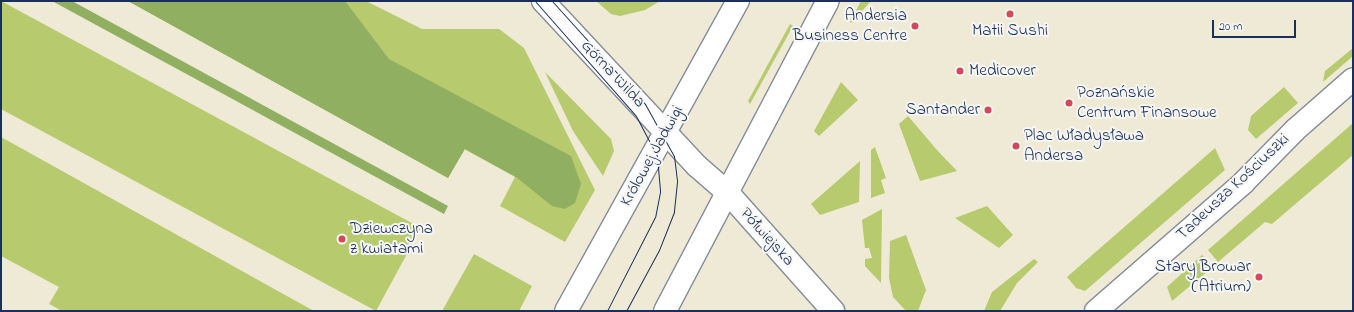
<!DOCTYPE html>
<meta charset="utf-8">
<style>
body{margin:0}
#map{position:relative;width:1354px;height:312px;overflow:hidden;background:#eeead5;font-family:"Indie Flower",sans-serif}
div>[style]{position:absolute}
[style*='--x']{left:calc(var(--x)*1px);top:calc(var(--y)*1px);width:calc(var(--w)*1px);rotate:calc(var(--a)*1deg)}
.green>*{inset:0;background:#b7cb6e}
.forest>*{inset:0;background:#91af61}
.roads{filter:drop-shadow(1px 0 #848c9a) drop-shadow(-1px 0 #848c9a) drop-shadow(0 1px #848c9a) drop-shadow(0 -1px #848c9a)}
.minor>*{height:22px;margin:-11px;padding:0 11px;transform-origin:11px;border-radius:11px;background:#fff}
.tertiary>*{height:22px;margin:-11px;padding:0 11px;transform-origin:11px;border-radius:11px;background:#fff}
.tram>*{height:1px;margin:-0.5px;padding:0 0.5px;transform-origin:0.5px;border-radius:0.5px;background:#1b2f5e}
.dots>*{width:11px;height:11px;translate:-50% -50%;box-sizing:border-box;border:2px solid #f6f6f2;border-radius:50%}
span{translate:-50% -50%;white-space:nowrap;text-align:center;line-height:1.15;-webkit-text-stroke:4px #f6f6f2;paint-order:stroke}
.poi-label{font-size:17px;color:#1b2f5e}
.right{translate:-100% -50%;text-align:right}
.left{translate:0 -50%;text-align:left}
.street-label{font-size:17px;color:#1b2f5e}
.frame{position:absolute;inset:0;border:2px solid #1b2f5e;pointer-events:none}
.scale{position:absolute;left:1212px;top:20px;width:84px;height:18px;box-sizing:border-box;border:2px solid #1b2f5e;border-top:0;padding-left:5px;font-size:12px;line-height:14px;white-space:nowrap;color:#1b2f5e;-webkit-text-stroke:3px #f6f6f2;paint-order:stroke}
</style>
<div id="map">
<div class="green">
<div style="clip-path:polygon(1px 1px,421px 228px,376px 311px,1px 109px)"></div>
<div style="clip-path:polygon(128px 1px,366px 1px,422px 29px,499px 29px,524px 48px,595px 190px,565px 242px,500px 206px,515px 177px,464px 149px,448px 178px)"></div>
<div style="clip-path:polygon(596px 1px,660px 1px,645px 10px,620px 16px,611px 14px)"></div>
<div style="clip-path:polygon(861px 1px,871px 1px,851px 23px,850px 22px)"></div>
<div style="clip-path:polygon(790px 24px,793px 26px,750px 104px,748px 101px)"></div>
<div style="clip-path:polygon(1353px 48px,1353px 56px,1323px 82px,1325px 71px)"></div>
<div style="clip-path:polygon(545px 72px,611px 139px,614px 151px,603px 176px,573px 131px)"></div>
<div style="clip-path:polygon(841px 82px,858px 100px,819px 136px,814px 131px)"></div>
<div style="clip-path:polygon(1284px 87px,1298px 103px,1256px 139px,1248px 130px,1251px 116px)"></div>
<div style="clip-path:polygon(908px 116px,937px 150px,957px 171px,920px 181px,899px 124px)"></div>
<div style="clip-path:polygon(1353px 123px,1353px 155px,1272px 224px,1265px 222px,1218px 262px,1208px 250px)"></div>
<div style="clip-path:polygon(1px 137px,314px 311px,62px 311px,49px 304px,59px 287px,1px 256px)"></div>
<div style="clip-path:polygon(875px 147px,886px 178px,881px 180px,885px 193px,871px 198px,871px 150px)"></div>
<div style="clip-path:polygon(1215px 148px,1225px 170px,1085px 291px,1076px 288px,1067px 277px)"></div>
<div style="clip-path:polygon(860px 161px,859px 202px,820px 215px,811px 204px)"></div>
<div style="clip-path:polygon(987px 206px,1013px 235px,999px 248px,955px 218px)"></div>
<div style="clip-path:polygon(882px 209px,881px 283px,865px 266px,865px 259px,872px 258px,869px 248px,865px 248px,862px 220px)"></div>
<div style="clip-path:polygon(906px 235px,926px 290px,918px 311px,906px 311px,893px 297px,889px 278px,890px 241px)"></div>
<div style="clip-path:polygon(474px 254px,532px 286px,519px 311px,442px 311px)"></div>
<div style="clip-path:polygon(1202px 255px,1213px 267px,1172px 301px,1167px 287px)"></div>
<div style="clip-path:polygon(1034px 259px,1038px 262px,1017px 283px,1000px 311px,984px 311px,992px 292px)"></div>
</div>
<div class="forest">
<div style="clip-path:polygon(52px 1px,72px 1px,448px 206px,444px 214px)"></div>
<div style="clip-path:polygon(128px 1px,345px 1px,389px 59px,571px 156px,581px 184px,575px 203px,565px 209px,552px 206px,516px 177px,465px 149px,448px 178px)"></div>
</div>
<div class="roads">
<div class="minor">
<div style="--x:728;--y:193;--w:158;--a:48.3"></div>
<div style="--x:1096;--y:311;--w:195;--a:-41"></div>
<div style="--x:1243;--y:183;--w:74;--a:-45.5"></div>
<div style="--x:1295;--y:130;--w:77;--a:-41.3"></div>
</div>
<div class="tertiary">
<div style="--x:543;--y:1;--w:226;--a:47"></div>
<div style="--x:697;--y:166;--w:41;--a:41.1"></div>
<div style="--x:566;--y:311;--w:355;--a:-61"></div>
<div style="--x:665;--y:311;--w:350;--a:-62.3"></div>
</div>
</div>
<div class="tram">
<div style="--x:535;--y:1;--w:153;--a:48.7"></div>
<div style="--x:636;--y:116;--w:45;--a:62.3"></div>
<div style="--x:657;--y:156;--w:36;--a:85"></div>
<div style="--x:660;--y:192;--w:25;--a:101"></div>
<div style="--x:655;--y:217;--w:106;--a:117.1"></div>
<div style="--x:552;--y:1;--w:139;--a:47.9"></div>
<div style="--x:645;--y:104;--w:60;--a:60.9"></div>
<div style="--x:674;--y:156;--w:26;--a:83"></div>
<div style="--x:677;--y:182;--w:30;--a:96"></div>
<div style="--x:674;--y:212;--w:41;--a:111.5"></div>
<div style="--x:659;--y:250;--w:69;--a:118.4"></div>
</div>
<div class="dots">
<div style="left:1010px;top:14px;background:#d1495b"></div>
<div style="left:915px;top:26px;background:#d1495b"></div>
<div style="left:960px;top:71px;background:#d1495b"></div>
<div style="left:1069px;top:103px;background:#d1495b"></div>
<div style="left:988px;top:110px;background:#d1495b"></div>
<div style="left:1016px;top:146px;background:#d1495b"></div>
<div style="left:342px;top:239px;background:#d1495b"></div>
<div style="left:1259px;top:277px;background:#d1495b"></div>
</div>
<div class="poi-label">
<span class="right" style="left:907px;top:26px">Andersia<br>Business Centre</span>
<span style="left:1010px;top:31px">Matii Sushi</span>
<span class="left" style="left:969px;top:71px">Medicover</span>
<span class="left" style="left:1077px;top:103px">Poznańskie<br>Centrum Finansowe</span>
<span class="right" style="left:980px;top:110px">Santander</span>
<span class="left" style="left:1024px;top:146px">Plac Władysława<br>Andersa</span>
<span class="left" style="left:350px;top:239px">Dziewczyna<br>z kwiatami</span>
<span class="right" style="left:1251px;top:277px">Stary Browar<br>(Atrium)</span>
</div>
<div class="street-label">
<span style="left:613px;top:74px;rotate:47deg">Górna Wilda</span>
<span style="left:652px;top:156px;rotate:-61deg">Królowej Jadwigi</span>
<span style="left:1233px;top:187px;rotate:-43deg">Tadeusza Kościuszki</span>
<span style="left:767px;top:237px;rotate:48deg">Półwiejska</span>
</div>
<div class="frame"></div>
<div class="scale">20 m</div>
</div>
